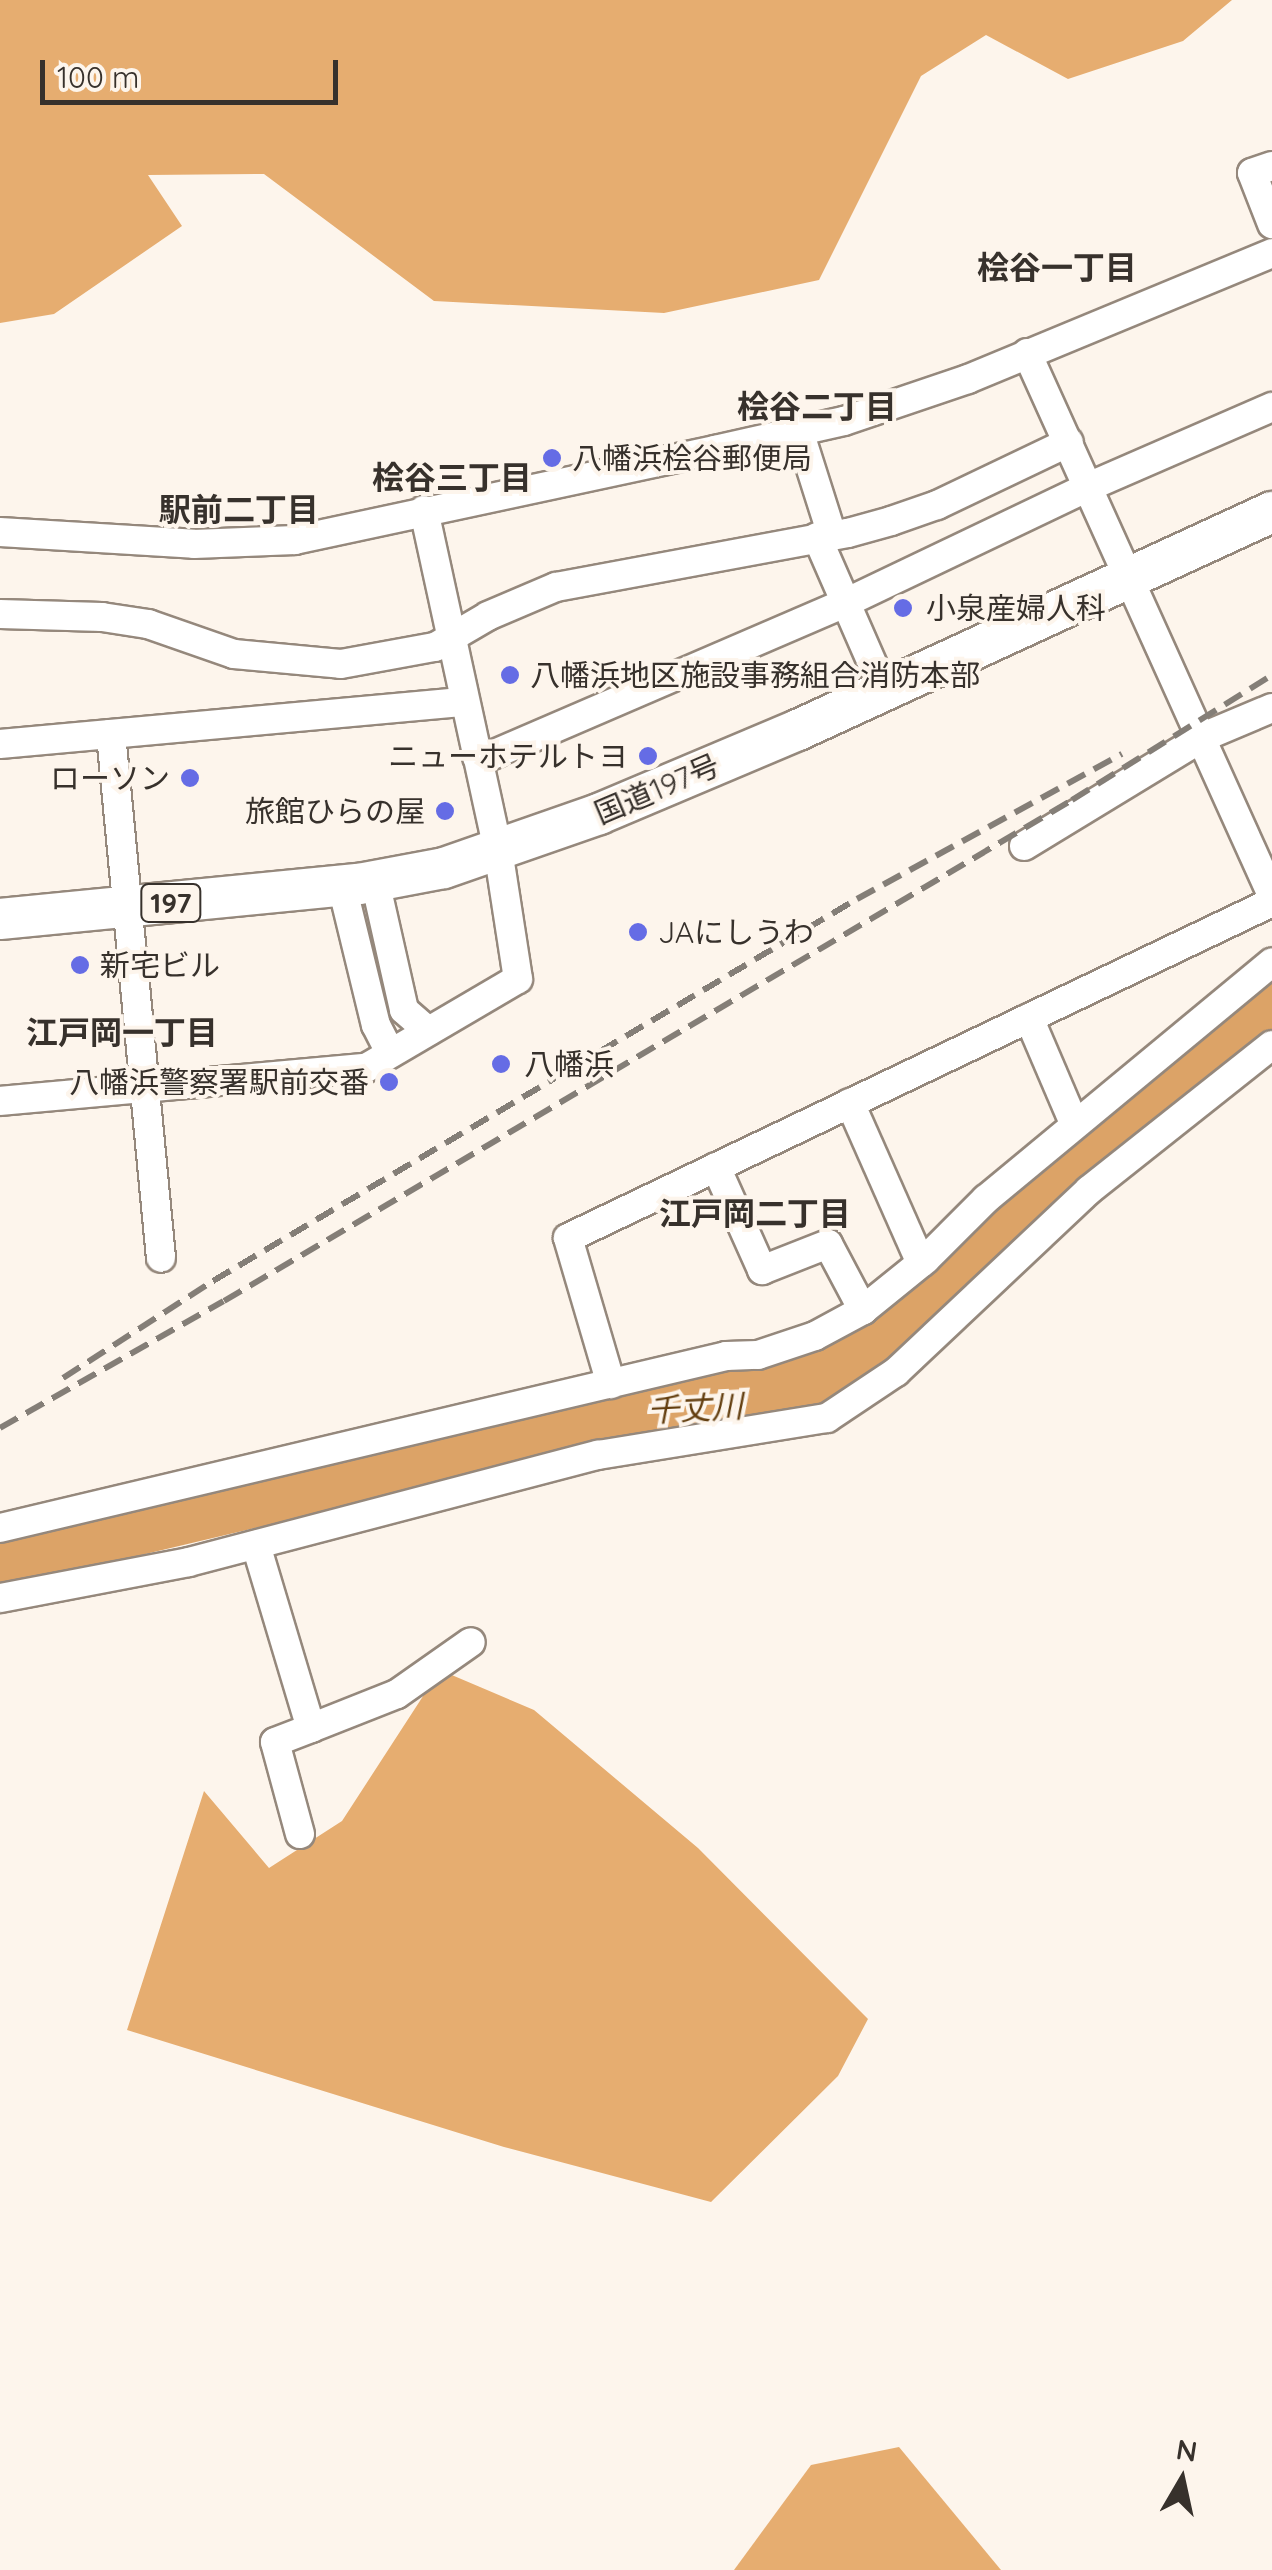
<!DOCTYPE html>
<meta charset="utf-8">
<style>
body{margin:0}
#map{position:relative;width:1272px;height:2570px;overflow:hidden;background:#fdf5ec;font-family:Quicksand,"Noto Sans JP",sans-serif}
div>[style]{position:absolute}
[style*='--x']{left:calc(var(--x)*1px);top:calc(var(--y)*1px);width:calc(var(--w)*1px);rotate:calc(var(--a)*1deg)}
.forest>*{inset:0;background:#e6ad70}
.water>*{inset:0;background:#dca367}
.roads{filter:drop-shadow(2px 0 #95887c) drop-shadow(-2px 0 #95887c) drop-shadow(0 2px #95887c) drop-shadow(0 -2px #95887c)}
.minor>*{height:28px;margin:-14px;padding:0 14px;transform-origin:14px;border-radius:14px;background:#fff}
.highway>*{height:40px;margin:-20px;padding:0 20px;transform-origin:20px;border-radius:20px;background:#fff}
.rail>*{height:6px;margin-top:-3px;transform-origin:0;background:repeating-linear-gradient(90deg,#847e77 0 20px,transparent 0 30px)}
.dots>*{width:28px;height:28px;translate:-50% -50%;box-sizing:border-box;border:5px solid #fdf5ec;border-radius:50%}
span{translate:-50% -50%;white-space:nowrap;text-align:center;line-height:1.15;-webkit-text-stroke:8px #fdf5ec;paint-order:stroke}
.shield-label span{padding:2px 8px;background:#fdf5ec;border:2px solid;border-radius:8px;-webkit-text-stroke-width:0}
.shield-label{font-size:28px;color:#37312c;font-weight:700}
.poi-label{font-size:30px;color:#37312c}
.left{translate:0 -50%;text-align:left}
.right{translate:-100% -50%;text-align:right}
.street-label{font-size:30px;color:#37312c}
.neighbourhood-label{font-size:32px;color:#37312c;font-weight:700}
.water-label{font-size:32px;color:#633e0f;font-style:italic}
.north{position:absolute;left:1132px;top:2430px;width:100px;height:100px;-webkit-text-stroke:8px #fdf5ec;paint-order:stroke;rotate:9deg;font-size:28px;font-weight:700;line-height:40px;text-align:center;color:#37312c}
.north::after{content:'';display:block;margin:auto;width:35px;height:45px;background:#37312c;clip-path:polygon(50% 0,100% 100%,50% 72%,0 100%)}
.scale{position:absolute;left:40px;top:60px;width:298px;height:45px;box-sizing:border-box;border:5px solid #37312c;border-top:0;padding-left:12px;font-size:30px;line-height:35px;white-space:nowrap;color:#37312c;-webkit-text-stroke:8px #fdf5ec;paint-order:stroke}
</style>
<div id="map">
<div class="forest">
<div style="clip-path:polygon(0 0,1232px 0,1183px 41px,1068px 79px,986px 35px,921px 76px,819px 280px,664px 313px,434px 301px,264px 174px,148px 175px,182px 226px,54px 314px,0 323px)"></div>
<div style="clip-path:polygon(440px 1670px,534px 1710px,698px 1848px,868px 2019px,838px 2076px,711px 2202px,504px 2147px,127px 2030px,204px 1791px,269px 1868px,342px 1821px)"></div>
<div style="clip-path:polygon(899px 2447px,1001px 2570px,734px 2570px,811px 2465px)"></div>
</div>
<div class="water">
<div style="clip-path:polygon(1272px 974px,1272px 1032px,993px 1268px,858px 1388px,807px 1411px,407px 1492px,40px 1579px,0 1584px,0 1537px,822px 1347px)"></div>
</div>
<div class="roads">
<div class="minor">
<div style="--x:1272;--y:166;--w:21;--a:161"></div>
<div style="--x:1252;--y:173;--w:55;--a:68.6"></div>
<div style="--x:1027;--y:353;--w:595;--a:65.68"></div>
<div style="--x:799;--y:431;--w:109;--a:72.4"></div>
<div style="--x:0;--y:532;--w:194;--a:3.5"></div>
<div style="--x:194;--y:544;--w:101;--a:-2.3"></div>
<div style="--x:295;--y:540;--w:430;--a:-12.1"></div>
<div style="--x:715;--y:450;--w:132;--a:-12.7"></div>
<div style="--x:844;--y:421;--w:131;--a:-18.7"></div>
<div style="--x:968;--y:379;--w:329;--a:-22.5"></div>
<div style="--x:817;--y:537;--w:165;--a:66.4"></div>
<div style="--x:0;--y:614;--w:102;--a:1.7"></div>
<div style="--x:102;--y:617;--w:47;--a:8.7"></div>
<div style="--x:148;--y:624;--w:91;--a:19.2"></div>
<div style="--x:234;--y:654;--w:107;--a:5.3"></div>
<div style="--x:341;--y:664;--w:96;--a:-10.3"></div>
<div style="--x:435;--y:647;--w:61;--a:-30.3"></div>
<div style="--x:488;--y:616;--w:74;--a:-23.1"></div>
<div style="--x:556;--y:587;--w:297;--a:-10.5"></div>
<div style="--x:848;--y:533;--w:45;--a:-15.6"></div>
<div style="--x:891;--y:521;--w:49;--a:-19.2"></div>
<div style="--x:937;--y:505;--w:146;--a:-25.5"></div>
<div style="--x:111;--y:734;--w:526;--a:84.55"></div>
<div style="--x:0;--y:744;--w:466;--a:-5.2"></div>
<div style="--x:477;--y:757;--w:15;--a:-8"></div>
<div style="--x:492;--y:755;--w:384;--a:-23.3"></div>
<div style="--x:845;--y:603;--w:269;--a:-25.5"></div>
<div style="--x:1088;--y:487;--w:201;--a:-23.5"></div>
<div style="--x:1024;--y:846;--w:210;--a:-31.3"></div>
<div style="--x:1203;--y:737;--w:75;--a:-22.8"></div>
<div style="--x:375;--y:881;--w:132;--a:77.3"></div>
<div style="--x:404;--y:1010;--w:32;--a:41"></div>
<div style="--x:342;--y:886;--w:143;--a:76.3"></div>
<div style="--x:376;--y:1025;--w:31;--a:63"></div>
<div style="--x:1029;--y:1018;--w:114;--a:66.8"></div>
<div style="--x:0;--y:1101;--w:367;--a:-5.2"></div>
<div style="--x:366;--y:1068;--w:176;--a:-30.4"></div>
<div style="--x:518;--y:979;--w:131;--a:-98.8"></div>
<div style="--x:498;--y:850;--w:348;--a:-102.3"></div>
<div style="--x:850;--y:1103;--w:175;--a:66.1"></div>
<div style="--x:716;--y:1167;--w:113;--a:65.9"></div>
<div style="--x:762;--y:1270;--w:71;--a:-21.5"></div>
<div style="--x:828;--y:1244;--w:75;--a:62.1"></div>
<div style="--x:611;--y:1384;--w:152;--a:-106.4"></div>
<div style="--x:568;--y:1238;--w:780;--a:-25.51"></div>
<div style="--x:0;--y:1528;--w:746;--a:-13.33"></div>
<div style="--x:726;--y:1356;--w:32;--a:-2"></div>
<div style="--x:758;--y:1355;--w:60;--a:-18.4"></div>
<div style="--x:815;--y:1336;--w:55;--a:-28.4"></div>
<div style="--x:863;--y:1310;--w:81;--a:-39"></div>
<div style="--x:926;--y:1259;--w:85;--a:-45"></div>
<div style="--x:986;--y:1199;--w:371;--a:-39.6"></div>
<div style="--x:256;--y:1545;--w:191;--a:73.3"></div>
<div style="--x:311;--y:1728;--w:92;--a:-21.6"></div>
<div style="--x:397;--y:1694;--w:90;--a:-35.1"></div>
<div style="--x:0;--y:1598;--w:192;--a:-10.8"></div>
<div style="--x:189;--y:1562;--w:423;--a:-14.7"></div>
<div style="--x:598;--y:1455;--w:232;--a:-9.2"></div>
<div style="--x:827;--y:1418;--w:83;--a:-33.7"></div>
<div style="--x:896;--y:1372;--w:265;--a:-43.3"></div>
<div style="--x:1089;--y:1190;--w:233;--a:-38.4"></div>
<div style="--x:300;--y:1834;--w:95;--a:-105.2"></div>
<div style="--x:275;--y:1742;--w:39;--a:-21"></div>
</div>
<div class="highway">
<div style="--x:0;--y:919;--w:361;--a:-5.6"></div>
<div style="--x:359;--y:884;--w:86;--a:-10.7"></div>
<div style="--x:444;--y:868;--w:164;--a:-19.2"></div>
<div style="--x:599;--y:814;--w:216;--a:-22.9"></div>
<div style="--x:798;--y:730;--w:522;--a:-24.7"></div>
</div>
</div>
<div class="rail">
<div style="--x:63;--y:1378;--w:179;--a:-32.9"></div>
<div style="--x:213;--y:1281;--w:749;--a:-30.68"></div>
<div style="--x:857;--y:899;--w:302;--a:-28.7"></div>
<div style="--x:0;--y:1428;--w:257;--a:-29.6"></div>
<div style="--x:224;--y:1301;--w:985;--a:-30.57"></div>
<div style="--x:1072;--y:800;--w:236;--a:-32"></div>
</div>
<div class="dots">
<div style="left:552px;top:458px;background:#656ce5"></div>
<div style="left:903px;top:608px;background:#656ce5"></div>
<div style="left:510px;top:675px;background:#656ce5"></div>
<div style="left:648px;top:756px;background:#656ce5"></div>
<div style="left:190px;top:778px;background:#656ce5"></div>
<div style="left:445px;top:811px;background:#656ce5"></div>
<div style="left:638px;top:932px;background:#656ce5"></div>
<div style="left:80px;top:965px;background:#656ce5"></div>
<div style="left:501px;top:1064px;background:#656ce5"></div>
<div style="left:389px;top:1082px;background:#656ce5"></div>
</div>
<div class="shield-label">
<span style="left:171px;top:903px">197</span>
</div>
<div class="poi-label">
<span class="left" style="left:572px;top:458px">八幡浜桧谷郵便局</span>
<span class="left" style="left:926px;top:608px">小泉産婦人科</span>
<span class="left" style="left:530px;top:675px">八幡浜地区施設事務組合消防本部</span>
<span class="right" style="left:628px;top:756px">ニューホテルトヨ</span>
<span class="right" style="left:170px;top:778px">ローソン</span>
<span class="right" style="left:425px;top:811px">旅館ひらの屋</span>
<span class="left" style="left:658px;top:932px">JAにしうわ</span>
<span class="left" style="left:100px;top:965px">新宅ビル</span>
<span class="left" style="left:524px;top:1064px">八幡浜</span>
<span class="right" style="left:369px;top:1082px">八幡浜警察署駅前交番</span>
</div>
<div class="street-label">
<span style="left:657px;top:789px;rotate:-23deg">国道197号</span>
</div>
<div class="neighbourhood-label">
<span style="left:1057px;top:267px">桧谷一丁目</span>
<span style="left:817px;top:406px">桧谷二丁目</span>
<span style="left:452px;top:477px">桧谷三丁目</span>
<span style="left:239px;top:509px">駅前二丁目</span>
<span style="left:122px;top:1032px">江戸岡一丁目</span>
<span style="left:755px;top:1213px">江戸岡二丁目</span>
</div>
<div class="water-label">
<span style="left:695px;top:1408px;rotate:-3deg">千丈川</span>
</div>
<div class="north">N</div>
<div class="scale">100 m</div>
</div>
